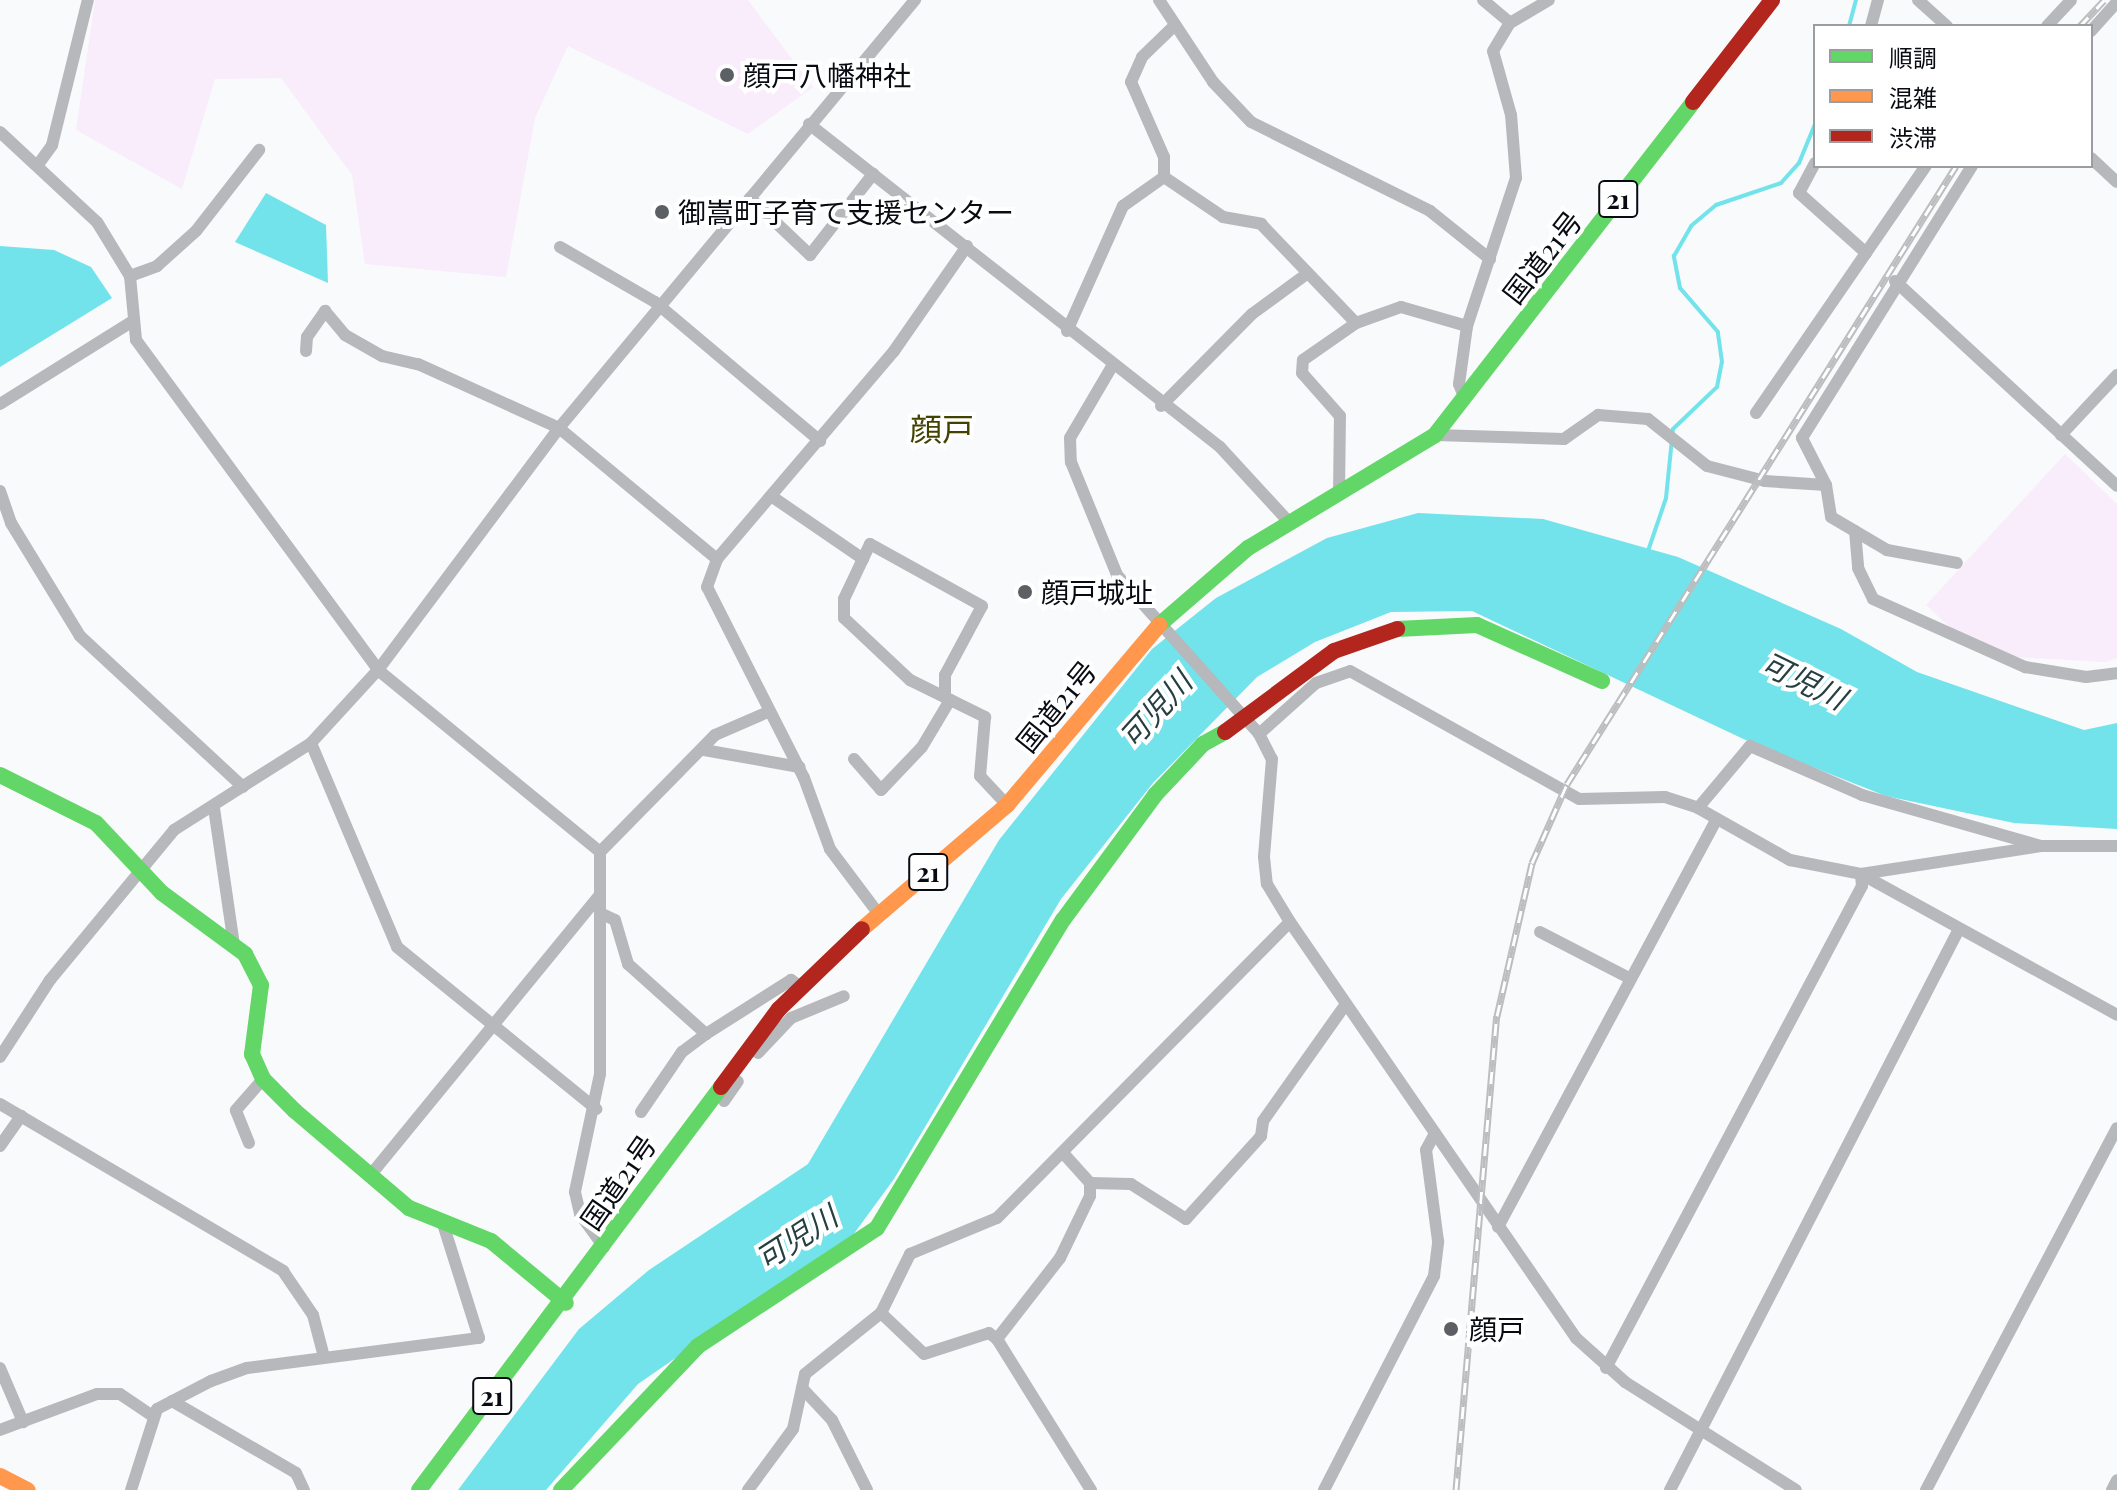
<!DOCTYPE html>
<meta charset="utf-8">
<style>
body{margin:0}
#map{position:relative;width:2117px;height:1490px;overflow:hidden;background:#f8fafc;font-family:"Playfair Display","Noto Sans JP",serif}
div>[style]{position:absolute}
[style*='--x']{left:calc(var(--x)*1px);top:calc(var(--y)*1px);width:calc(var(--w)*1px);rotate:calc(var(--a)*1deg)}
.green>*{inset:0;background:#f9edfb}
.water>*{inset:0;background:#72e3ea}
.stream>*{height:4px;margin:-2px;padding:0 2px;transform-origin:2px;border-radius:2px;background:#72e3ea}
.street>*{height:12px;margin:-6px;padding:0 6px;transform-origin:6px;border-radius:6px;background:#b7b8bb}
.fast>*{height:16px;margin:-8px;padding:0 8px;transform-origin:8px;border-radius:8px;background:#63d668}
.slow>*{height:16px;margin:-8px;padding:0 8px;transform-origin:8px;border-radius:8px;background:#ff974d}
.jam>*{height:16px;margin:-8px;padding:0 8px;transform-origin:8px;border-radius:8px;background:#b3261e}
.rail>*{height:7px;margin-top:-3.5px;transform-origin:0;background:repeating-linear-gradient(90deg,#fff 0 12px,#bcbdbf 0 24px);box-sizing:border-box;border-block:2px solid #bcbdbf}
.dots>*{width:22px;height:22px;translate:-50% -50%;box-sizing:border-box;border:4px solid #fff;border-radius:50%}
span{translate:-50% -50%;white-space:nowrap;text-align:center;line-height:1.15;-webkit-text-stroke:8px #fff;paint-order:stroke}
.shield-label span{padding:2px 6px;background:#fff;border:2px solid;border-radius:6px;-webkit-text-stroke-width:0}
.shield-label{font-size:26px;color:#080b11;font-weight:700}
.poi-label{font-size:28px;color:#080b11}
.left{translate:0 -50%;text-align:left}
.street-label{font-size:28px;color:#080b11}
.water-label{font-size:30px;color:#263f41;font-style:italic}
.quarter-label{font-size:32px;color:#444200}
.legend{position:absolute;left:1813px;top:24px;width:280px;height:144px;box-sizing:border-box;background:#fff;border:2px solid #9c9da0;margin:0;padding:10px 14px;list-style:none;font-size:24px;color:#080b11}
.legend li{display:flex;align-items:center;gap:16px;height:40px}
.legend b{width:40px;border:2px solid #9c9da0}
</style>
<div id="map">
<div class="green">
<div style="clip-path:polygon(95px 0,748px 0,813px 87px,748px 134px,568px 46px,535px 118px,506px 277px,365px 264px,352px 175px,281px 78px,215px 79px,182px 189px,76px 130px)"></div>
<div style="clip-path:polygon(2065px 454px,2117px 504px,2117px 658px,2106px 662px,2014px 657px,1957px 634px,1926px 605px)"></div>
</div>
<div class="water">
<div style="clip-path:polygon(266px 193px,326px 225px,328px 283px,235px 242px)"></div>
<div style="clip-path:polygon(0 246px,54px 250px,91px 267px,112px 298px,0 367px)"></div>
<div style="clip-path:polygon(1418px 513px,1543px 519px,1678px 557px,1841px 629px,1917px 672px,2084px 730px,2117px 723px,2117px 829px,2014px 823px,1886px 796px,1754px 744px,1472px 611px,1391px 612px,1315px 642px,1257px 677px,1153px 783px,1061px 899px,894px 1179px,853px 1235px,638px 1384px,546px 1490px,458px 1490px,579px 1329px,649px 1270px,808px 1164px,999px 840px,1152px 649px,1216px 598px,1327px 538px)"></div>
</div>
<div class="stream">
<div style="--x:1849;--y:26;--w:27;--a:-75"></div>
<div style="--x:1648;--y:551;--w:56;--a:-71.2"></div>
<div style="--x:1666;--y:498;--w:69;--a:-84.2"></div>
<div style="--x:1673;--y:429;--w:61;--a:-43.7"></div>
<div style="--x:1717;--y:387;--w:25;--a:-79"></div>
<div style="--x:1722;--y:362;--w:30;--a:-98"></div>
<div style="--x:1718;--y:332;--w:58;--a:-130.8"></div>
<div style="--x:1680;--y:288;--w:33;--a:-101"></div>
<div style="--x:1674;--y:256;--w:34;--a:-60"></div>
<div style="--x:1691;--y:226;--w:33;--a:-40"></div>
<div style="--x:1716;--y:205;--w:69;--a:-18.7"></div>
<div style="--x:1781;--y:183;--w:27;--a:-48"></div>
<div style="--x:1799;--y:163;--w:42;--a:-67.7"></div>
</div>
<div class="street">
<div style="--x:1159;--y:0;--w:98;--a:56.6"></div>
<div style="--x:1213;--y:82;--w:55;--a:46.5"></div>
<div style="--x:1251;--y:122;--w:200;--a:26.4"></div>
<div style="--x:1430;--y:211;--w:77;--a:38.7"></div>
<div style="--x:1483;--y:0;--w:35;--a:40"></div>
<div style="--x:1918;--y:0;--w:39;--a:42"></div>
<div style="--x:1871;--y:26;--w:27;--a:-75"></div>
<div style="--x:2047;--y:26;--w:35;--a:-47"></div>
<div style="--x:2091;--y:31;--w:39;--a:-48"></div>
<div style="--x:809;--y:124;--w:523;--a:38.16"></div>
<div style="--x:1220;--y:447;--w:102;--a:47.4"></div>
<div style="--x:0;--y:132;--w:132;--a:42.9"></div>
<div style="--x:97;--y:222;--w:63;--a:58.6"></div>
<div style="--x:130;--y:276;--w:64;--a:84.6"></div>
<div style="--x:136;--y:340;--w:409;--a:53.7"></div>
<div style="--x:378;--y:670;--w:287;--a:39.3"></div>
<div style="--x:2091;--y:158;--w:35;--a:43"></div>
<div style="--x:1815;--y:163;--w:34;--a:118"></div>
<div style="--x:1799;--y:193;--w:90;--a:41.8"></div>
<div style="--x:37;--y:166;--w:26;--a:-54"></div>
<div style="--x:52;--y:145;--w:149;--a:-76.1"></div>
<div style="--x:1164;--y:177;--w:20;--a:-90"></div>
<div style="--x:1164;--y:157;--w:82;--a:-113.7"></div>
<div style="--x:1131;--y:82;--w:27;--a:-66"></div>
<div style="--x:1142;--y:57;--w:46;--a:-44.1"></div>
<div style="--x:750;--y:198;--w:83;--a:43.5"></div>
<div style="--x:810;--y:255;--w:103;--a:-52.1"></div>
<div style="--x:560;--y:247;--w:110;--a:30.1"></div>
<div style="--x:655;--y:302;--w:216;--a:40.1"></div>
<div style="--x:130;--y:276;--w:29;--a:-20"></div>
<div style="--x:157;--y:266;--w:52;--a:-41.9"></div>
<div style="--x:196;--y:231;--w:103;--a:-52.1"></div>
<div style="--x:1895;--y:281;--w:302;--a:42.7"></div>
<div style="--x:1067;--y:331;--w:137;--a:-65.9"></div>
<div style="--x:1123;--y:206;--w:50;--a:-35.3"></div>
<div style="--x:1164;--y:177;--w:71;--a:34.1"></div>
<div style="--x:1223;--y:217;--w:39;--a:10"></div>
<div style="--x:1261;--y:224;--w:137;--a:46.2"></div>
<div style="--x:1356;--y:323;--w:48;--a:-19.6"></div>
<div style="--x:1401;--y:307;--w:69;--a:16.1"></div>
<div style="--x:306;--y:351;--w:14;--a:-86"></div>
<div style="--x:307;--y:337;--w:32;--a:-55"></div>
<div style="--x:325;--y:311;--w:31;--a:50"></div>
<div style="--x:345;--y:335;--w:43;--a:29.6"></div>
<div style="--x:382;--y:356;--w:37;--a:13"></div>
<div style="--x:418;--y:364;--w:155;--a:24.4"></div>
<div style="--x:559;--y:428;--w:205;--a:39.7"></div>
<div style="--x:1111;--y:368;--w:81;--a:120.4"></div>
<div style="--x:1070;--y:438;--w:24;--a:88"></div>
<div style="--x:1071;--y:462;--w:122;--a:67.8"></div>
<div style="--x:1117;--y:575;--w:213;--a:48.2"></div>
<div style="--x:1259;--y:734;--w:28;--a:63"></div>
<div style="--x:1272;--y:759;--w:98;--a:94.7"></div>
<div style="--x:1264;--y:857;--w:27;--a:84"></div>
<div style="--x:1267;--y:884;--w:44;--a:58.8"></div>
<div style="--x:1290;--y:922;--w:505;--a:55.49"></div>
<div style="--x:1576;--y:1338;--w:66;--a:41.9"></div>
<div style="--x:1625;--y:1382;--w:202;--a:32.3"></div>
<div style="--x:1465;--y:399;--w:16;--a:-112"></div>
<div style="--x:1459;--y:384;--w:59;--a:-82.1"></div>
<div style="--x:1467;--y:326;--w:156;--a:-71.7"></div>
<div style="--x:1516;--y:178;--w:63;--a:-94.5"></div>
<div style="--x:1511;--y:115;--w:66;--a:-105.7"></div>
<div style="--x:1493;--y:51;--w:33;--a:-59"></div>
<div style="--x:1510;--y:23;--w:45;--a:-30.5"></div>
<div style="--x:0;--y:404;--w:157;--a:-32"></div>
<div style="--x:1161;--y:406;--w:129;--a:-45.3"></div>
<div style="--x:1252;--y:314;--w:69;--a:-36.2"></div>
<div style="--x:1756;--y:413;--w:300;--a:-55.5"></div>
<div style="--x:1435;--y:435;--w:129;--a:1.8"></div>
<div style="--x:1564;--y:439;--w:42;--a:-35.2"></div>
<div style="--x:1598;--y:415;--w:50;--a:4.6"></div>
<div style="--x:1648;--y:419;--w:75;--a:38.5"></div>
<div style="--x:1707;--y:466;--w:60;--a:14.5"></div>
<div style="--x:1765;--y:481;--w:61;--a:3.8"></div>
<div style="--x:1826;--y:485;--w:32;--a:81"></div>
<div style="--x:1831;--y:517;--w:65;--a:30.5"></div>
<div style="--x:1887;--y:550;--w:71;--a:10.5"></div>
<div style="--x:2061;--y:435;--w:82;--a:-47"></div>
<div style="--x:1826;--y:485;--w:53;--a:-117.1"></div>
<div style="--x:1802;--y:438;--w:321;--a:-58"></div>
<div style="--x:0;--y:491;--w:34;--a:71"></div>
<div style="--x:11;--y:523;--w:132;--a:58.6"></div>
<div style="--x:80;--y:636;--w:222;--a:42.8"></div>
<div style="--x:1339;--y:494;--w:78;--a:-89.3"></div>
<div style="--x:1340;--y:416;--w:57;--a:-131.5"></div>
<div style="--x:1302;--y:373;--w:13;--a:-86"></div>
<div style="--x:1303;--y:360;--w:65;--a:-34.9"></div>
<div style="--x:774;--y:498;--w:108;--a:34.4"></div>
<div style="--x:1855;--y:531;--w:37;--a:85"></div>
<div style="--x:1858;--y:568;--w:34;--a:64"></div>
<div style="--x:1873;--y:599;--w:167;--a:24.1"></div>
<div style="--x:2025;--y:667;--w:62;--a:9.3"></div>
<div style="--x:2086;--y:677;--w:31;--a:-7"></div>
<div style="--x:945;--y:697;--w:22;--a:-90"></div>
<div style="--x:945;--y:675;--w:78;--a:-61.8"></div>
<div style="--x:982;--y:606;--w:128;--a:-151"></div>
<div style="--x:870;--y:544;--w:61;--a:115.3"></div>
<div style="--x:844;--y:599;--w:19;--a:90"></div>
<div style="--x:844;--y:618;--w:91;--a:43.2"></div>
<div style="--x:910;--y:680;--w:84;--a:26.3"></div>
<div style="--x:985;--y:717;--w:59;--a:94.8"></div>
<div style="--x:980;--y:776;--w:40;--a:47"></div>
<div style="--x:1259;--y:734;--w:76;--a:-41.8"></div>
<div style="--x:1316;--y:683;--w:36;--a:-19"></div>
<div style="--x:1350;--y:671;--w:262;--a:29.2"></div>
<div style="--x:1579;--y:799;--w:86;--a:-1.3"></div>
<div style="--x:1665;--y:797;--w:35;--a:18"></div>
<div style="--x:1698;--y:808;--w:106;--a:29.5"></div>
<div style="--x:1790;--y:860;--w:72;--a:11.2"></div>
<div style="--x:1861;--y:874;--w:292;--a:28.8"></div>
<div style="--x:311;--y:743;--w:221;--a:67.1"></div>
<div style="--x:397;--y:947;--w:257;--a:39.1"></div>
<div style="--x:704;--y:750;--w:97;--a:10.1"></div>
<div style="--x:854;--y:759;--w:41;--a:48.9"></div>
<div style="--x:881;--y:790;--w:59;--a:-46.4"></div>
<div style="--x:922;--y:747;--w:55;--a:-59.2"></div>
<div style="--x:214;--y:808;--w:138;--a:81.7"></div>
<div style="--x:1698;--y:808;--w:81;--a:-50"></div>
<div style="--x:1750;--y:746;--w:122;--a:23.6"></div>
<div style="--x:1862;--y:795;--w:186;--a:15.9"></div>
<div style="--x:600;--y:852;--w:222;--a:90"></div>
<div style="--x:600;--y:1074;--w:121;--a:102"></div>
<div style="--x:575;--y:1192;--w:23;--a:77"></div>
<div style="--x:580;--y:1214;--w:41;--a:54"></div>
<div style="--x:600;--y:852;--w:164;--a:-45.5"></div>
<div style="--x:715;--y:735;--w:58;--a:-23.5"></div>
<div style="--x:1861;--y:874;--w:182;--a:-8.8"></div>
<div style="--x:2041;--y:846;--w:76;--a:0"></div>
<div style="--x:878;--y:913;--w:80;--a:-126.9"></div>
<div style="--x:830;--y:849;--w:76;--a:-110.1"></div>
<div style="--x:804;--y:778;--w:214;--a:-116.9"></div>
<div style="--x:707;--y:587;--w:30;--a:-70"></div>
<div style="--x:717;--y:559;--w:273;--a:-49.6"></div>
<div style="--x:894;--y:351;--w:128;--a:-55.2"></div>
<div style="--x:602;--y:914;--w:14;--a:25"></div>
<div style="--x:615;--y:920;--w:46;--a:73.5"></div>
<div style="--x:628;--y:964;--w:105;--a:41.9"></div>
<div style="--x:1540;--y:932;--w:102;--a:27.3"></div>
<div style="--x:758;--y:1053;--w:48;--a:-46.7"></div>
<div style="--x:791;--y:1018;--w:57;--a:-22.5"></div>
<div style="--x:0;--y:1057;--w:92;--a:-57"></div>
<div style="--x:50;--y:980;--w:195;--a:-50.4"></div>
<div style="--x:174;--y:830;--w:162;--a:-32.4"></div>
<div style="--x:311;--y:743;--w:99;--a:-47.5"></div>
<div style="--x:378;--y:670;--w:302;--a:-53.2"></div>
<div style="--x:559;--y:428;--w:557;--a:-50.25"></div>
<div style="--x:724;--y:1101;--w:24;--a:-55"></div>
<div style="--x:0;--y:1104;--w:329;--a:30.5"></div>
<div style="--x:283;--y:1271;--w:53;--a:55.7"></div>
<div style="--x:313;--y:1315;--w:43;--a:75.3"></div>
<div style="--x:641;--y:1112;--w:73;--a:-55.7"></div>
<div style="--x:682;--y:1052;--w:30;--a:-37"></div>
<div style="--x:706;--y:1034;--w:101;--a:-32.4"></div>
<div style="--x:791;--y:980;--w:11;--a:34"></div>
<div style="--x:249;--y:1143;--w:35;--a:-112"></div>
<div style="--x:236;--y:1110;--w:41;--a:-48.9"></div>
<div style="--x:0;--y:1146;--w:37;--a:-55"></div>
<div style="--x:1064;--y:1154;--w:39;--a:48"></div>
<div style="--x:1090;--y:1183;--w:13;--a:90"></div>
<div style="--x:1090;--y:1196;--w:69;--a:115.8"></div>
<div style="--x:1060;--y:1258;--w:103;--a:127.9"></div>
<div style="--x:997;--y:1339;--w:178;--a:58.1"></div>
<div style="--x:373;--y:1172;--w:357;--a:-50.7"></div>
<div style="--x:1090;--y:1183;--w:41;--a:1.4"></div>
<div style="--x:1131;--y:1184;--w:65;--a:32.5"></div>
<div style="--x:1186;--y:1219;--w:112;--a:-47.9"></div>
<div style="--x:1261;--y:1136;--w:15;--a:-82"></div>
<div style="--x:1263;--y:1121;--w:138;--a:-54.7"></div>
<div style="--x:1498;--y:1227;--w:463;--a:-61.8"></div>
<div style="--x:881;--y:1313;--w:59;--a:43.6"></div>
<div style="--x:924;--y:1354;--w:68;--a:-17.9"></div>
<div style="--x:989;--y:1333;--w:10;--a:37"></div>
<div style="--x:0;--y:1368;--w:59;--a:66.9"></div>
<div style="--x:1606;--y:1368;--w:546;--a:-62.03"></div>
<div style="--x:1862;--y:886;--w:12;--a:-95"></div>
<div style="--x:802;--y:1388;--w:44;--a:46.8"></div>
<div style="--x:832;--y:1420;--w:78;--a:63.4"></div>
<div style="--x:172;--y:1401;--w:143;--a:30.1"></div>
<div style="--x:296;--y:1473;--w:19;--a:65"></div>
<div style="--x:0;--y:1430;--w:103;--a:-20.4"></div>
<div style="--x:97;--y:1394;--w:23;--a:0"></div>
<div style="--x:120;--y:1394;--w:40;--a:34"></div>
<div style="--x:131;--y:1490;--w:85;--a:-72.2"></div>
<div style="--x:157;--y:1409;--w:61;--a:-27.4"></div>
<div style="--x:211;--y:1381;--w:38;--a:-20"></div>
<div style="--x:247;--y:1368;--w:234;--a:-7.4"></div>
<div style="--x:479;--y:1338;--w:116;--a:-107.5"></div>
<div style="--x:748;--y:1490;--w:76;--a:-53.6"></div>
<div style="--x:793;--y:1429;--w:56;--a:-77.7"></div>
<div style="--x:805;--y:1374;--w:97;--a:-38.8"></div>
<div style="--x:881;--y:1313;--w:66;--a:-63.8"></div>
<div style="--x:910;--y:1254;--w:94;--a:-22.5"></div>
<div style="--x:997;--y:1218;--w:416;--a:-45.3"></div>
<div style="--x:1324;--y:1490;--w:241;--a:-62.8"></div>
<div style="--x:1434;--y:1276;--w:35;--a:-83"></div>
<div style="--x:1438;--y:1241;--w:92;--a:-97.5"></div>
<div style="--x:1426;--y:1150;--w:19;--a:-62"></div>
<div style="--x:1670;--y:1490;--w:631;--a:-62.74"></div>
<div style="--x:1926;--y:1490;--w:409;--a:-62.2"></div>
<div style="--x:2112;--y:1490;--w:11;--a:-63"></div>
</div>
<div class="fast">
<div style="--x:1159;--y:625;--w:118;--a:-40.9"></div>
<div style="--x:1248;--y:548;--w:218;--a:-31.1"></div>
<div style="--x:1435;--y:435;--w:421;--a:-52.2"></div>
<div style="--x:1397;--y:629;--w:80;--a:-2.9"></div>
<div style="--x:1477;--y:625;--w:137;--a:24.1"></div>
<div style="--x:0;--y:775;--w:107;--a:26.6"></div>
<div style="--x:96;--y:823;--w:96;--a:46.7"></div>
<div style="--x:162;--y:893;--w:103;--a:36.3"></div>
<div style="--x:245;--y:954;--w:35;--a:63"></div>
<div style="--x:261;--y:985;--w:70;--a:97.4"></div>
<div style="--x:252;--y:1054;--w:27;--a:66"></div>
<div style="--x:263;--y:1079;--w:45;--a:45"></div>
<div style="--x:295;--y:1111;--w:150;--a:40.4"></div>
<div style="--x:409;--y:1208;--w:88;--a:21.9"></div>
<div style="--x:491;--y:1241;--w:97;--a:39.6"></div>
<div style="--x:419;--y:1490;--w:504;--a:-53.15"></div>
<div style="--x:561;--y:1490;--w:199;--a:-46.4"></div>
<div style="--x:698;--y:1346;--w:214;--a:-33.4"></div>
<div style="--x:877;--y:1228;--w:360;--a:-58.9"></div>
<div style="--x:1063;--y:920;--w:155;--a:-53.6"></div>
<div style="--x:1155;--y:795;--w:70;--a:-46.7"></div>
<div style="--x:1203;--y:744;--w:25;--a:-29"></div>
</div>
<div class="slow">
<div style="--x:862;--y:929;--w:191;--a:-40.5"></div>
<div style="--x:1007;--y:805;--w:236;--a:-49.8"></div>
<div style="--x:0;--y:1476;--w:31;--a:27"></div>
</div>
<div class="jam">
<div style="--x:1693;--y:102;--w:129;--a:-52.2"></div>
<div style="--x:1225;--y:732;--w:136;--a:-36.6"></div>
<div style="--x:1334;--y:651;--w:67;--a:-19.2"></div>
<div style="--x:721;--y:1087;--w:97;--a:-53.4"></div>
<div style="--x:779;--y:1009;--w:115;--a:-43.9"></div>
</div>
<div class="rail">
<div style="--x:2080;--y:26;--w:35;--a:-47"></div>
<div style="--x:1456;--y:1490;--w:476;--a:-85.1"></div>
<div style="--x:1497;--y:1016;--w:157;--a:-77.1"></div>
<div style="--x:1532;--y:863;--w:86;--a:-66.1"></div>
<div style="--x:1567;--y:784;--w:730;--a:-57.81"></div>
</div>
<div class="dots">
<div style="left:727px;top:75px;background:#5c5f63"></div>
<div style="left:662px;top:212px;background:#5c5f63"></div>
<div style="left:1025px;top:592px;background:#5c5f63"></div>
<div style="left:1451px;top:1329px;background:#5c5f63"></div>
</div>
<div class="shield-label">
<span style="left:1618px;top:199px">21</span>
<span style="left:928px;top:872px">21</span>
<span style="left:492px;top:1396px">21</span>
</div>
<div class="poi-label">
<span class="left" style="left:743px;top:75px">顔戸八幡神社</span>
<span class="left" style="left:678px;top:212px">御嵩町子育て支援センター</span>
<span class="left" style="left:1041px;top:592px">顔戸城址</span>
<span class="left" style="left:1469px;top:1329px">顔戸</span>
</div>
<div class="street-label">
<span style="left:1542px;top:257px;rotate:-52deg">国道21号</span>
<span style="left:1056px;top:706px;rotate:-51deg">国道21号</span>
<span style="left:618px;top:1182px;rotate:-55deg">国道21号</span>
</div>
<div class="water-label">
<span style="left:1804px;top:680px;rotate:26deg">可児川</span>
<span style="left:1155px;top:709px;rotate:-48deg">可児川</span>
<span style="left:796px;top:1237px;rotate:-33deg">可児川</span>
</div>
<div class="quarter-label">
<span style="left:942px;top:428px">顔戸</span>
</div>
<ul class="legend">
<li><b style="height:10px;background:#63d668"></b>順調</li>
<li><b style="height:10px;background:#ff974d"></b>混雑</li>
<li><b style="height:10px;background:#b3261e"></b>渋滞</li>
</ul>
</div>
